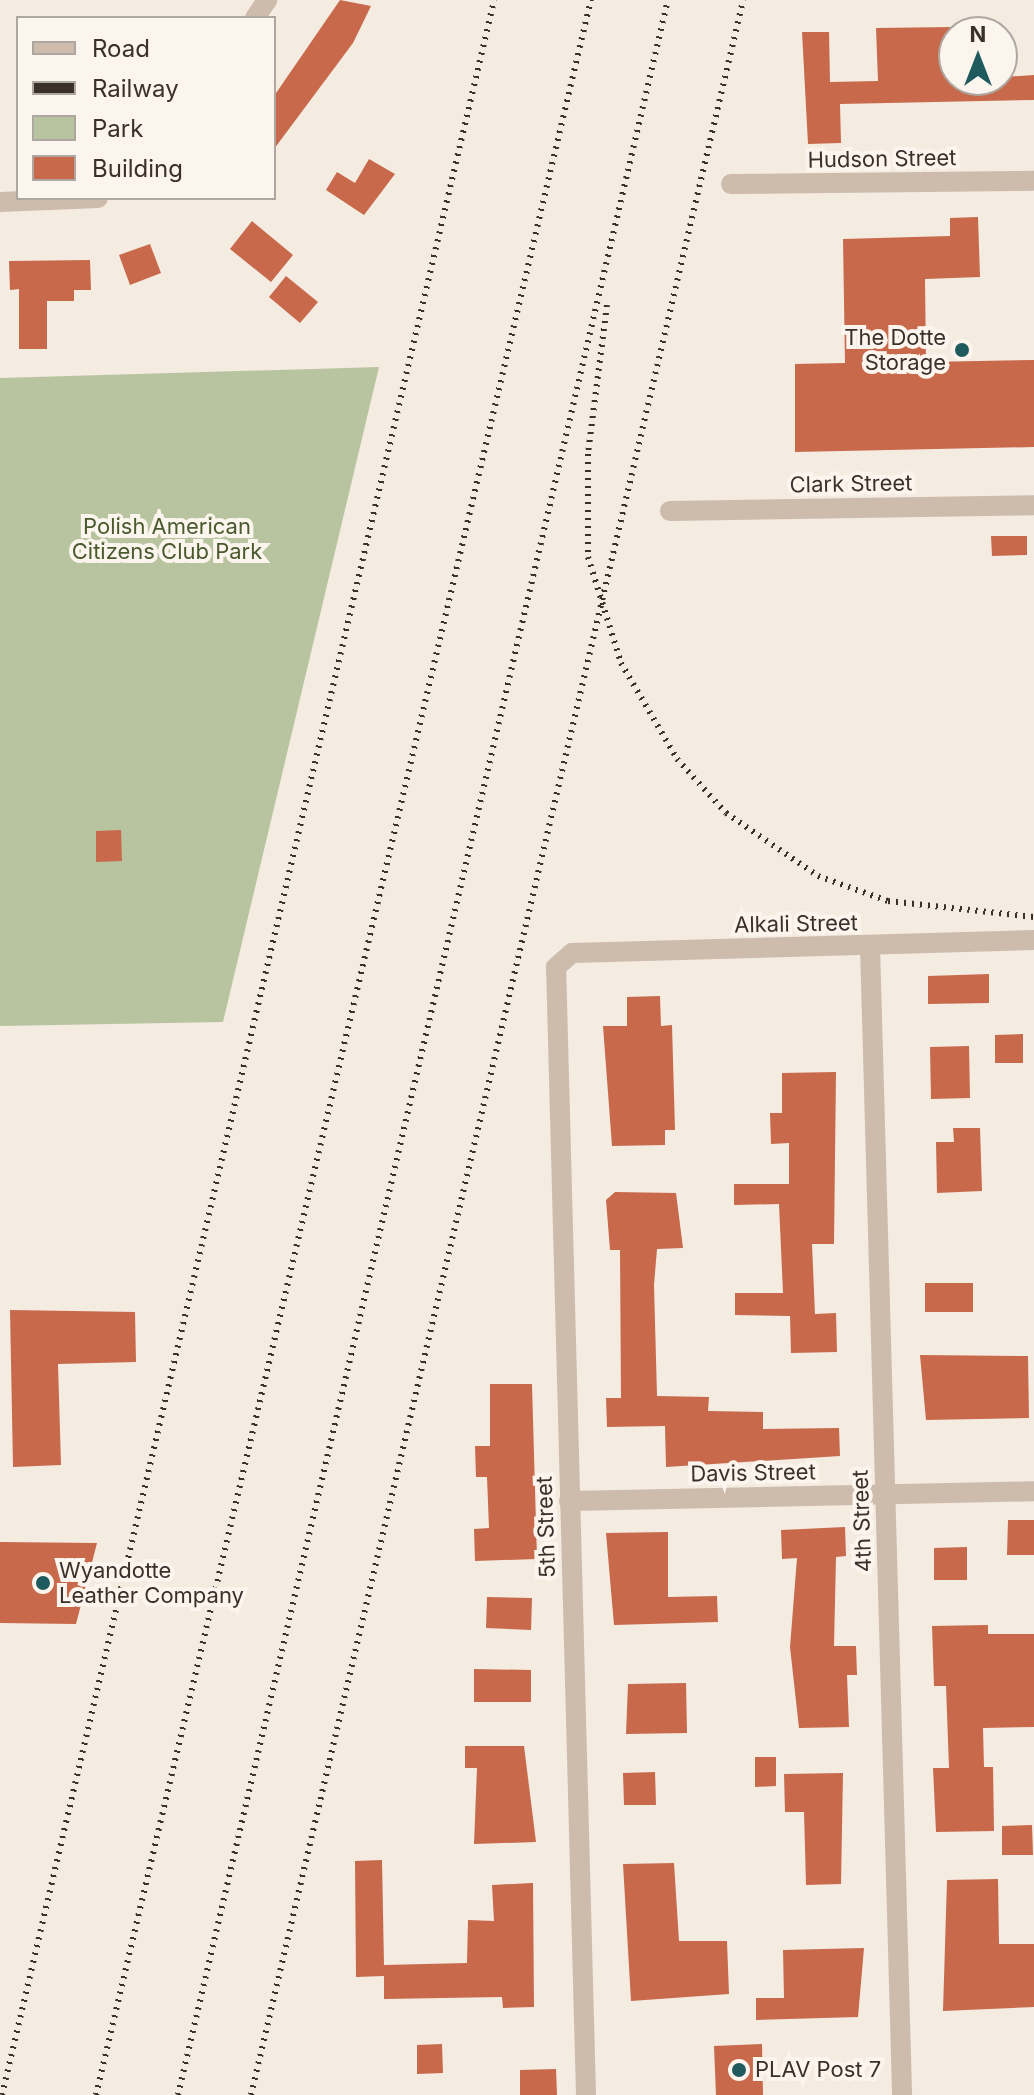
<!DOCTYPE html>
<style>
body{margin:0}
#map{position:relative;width:1034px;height:2095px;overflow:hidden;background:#f4ebe1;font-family:Inter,sans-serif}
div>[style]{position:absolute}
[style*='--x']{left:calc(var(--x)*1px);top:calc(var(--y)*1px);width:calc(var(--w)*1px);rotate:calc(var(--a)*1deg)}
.green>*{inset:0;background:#b8c4a0}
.building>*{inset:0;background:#c8694b}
.street>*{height:20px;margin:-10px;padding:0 10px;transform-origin:10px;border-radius:10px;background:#cdbbac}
.rail>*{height:6px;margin-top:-3px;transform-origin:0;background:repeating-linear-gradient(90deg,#3b302b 0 2px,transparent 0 8px)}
.dots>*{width:22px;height:22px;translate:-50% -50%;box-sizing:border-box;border:4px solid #fbf5ee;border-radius:50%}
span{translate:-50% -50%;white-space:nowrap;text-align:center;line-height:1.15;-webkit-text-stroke:8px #fbf5ee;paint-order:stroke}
.street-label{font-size:22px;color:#3b302b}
.poi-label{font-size:22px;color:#3b302b}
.right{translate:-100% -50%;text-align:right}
.left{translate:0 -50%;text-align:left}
.park-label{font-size:22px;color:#4a5a2e}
.legend{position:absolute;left:16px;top:16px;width:260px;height:184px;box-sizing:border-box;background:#fbf5ee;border:2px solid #aea6a0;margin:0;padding:10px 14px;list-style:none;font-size:24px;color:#3b302b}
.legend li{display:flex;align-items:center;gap:16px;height:40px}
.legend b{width:40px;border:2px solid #aea6a0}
.north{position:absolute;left:938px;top:16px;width:80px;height:80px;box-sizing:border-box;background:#fbf5ee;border:2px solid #aea6a0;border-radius:50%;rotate:0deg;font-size:22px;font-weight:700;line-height:32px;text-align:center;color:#3b302b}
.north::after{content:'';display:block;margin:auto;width:28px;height:36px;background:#1f5a5e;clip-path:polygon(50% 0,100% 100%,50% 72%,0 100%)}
</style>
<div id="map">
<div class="green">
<div style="clip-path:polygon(379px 367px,223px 1022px,0 1026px,0 378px)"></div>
</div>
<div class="building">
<div style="clip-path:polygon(340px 0,371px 6px,353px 43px,274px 149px,274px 96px)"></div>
<div style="clip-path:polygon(954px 27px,954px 80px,1034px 75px,1034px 100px,840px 104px,841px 143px,808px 144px,802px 32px,829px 32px,830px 82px,878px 81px,876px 28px)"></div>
<div style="clip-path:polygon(369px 159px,395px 174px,364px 215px,326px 190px,337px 172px,355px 183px)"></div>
<div style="clip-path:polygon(978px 217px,980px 277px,925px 279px,926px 362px,1034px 360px,1034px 447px,795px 452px,795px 364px,845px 363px,843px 239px,950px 236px,950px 218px)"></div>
<div style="clip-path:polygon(252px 221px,293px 255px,271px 282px,230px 249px)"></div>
<div style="clip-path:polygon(150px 244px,161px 273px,130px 285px,119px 255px)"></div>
<div style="clip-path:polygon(90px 260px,91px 290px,74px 290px,74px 301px,47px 301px,47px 349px,19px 349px,19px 289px,10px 290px,9px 261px)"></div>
<div style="clip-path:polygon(286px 276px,318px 302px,300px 323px,269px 297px)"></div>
<div style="clip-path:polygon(991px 536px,1027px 536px,1027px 555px,992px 556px)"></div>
<div style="clip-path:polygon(121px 830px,122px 861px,96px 862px,96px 831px)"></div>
<div style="clip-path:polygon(989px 974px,989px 1003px,928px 1004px,928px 976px)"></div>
<div style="clip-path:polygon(660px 996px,661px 1026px,672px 1025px,675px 1130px,665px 1130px,665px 1145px,612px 1146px,603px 1026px,627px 1026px,627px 997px)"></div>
<div style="clip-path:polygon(1023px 1034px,1023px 1063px,995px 1063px,995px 1035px)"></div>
<div style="clip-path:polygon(969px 1046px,970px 1098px,931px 1099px,930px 1047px)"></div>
<div style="clip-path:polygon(836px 1072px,834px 1244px,812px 1244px,815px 1314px,836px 1313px,837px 1352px,791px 1353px,790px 1316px,735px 1315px,735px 1293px,783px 1293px,779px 1204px,734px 1205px,734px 1184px,789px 1184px,789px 1143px,771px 1144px,770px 1113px,782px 1113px,782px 1073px)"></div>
<div style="clip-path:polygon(953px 1128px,980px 1128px,982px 1191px,937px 1193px,936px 1142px,954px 1142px)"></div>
<div style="clip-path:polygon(615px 1192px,676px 1193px,683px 1248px,657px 1249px,654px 1285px,657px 1396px,709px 1397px,708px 1411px,763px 1412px,763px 1429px,839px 1428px,840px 1456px,666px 1467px,665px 1426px,607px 1427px,606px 1398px,621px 1398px,620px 1250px,610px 1250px,606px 1200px)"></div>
<div style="clip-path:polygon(925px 1283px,973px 1283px,973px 1312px,925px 1312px)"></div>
<div style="clip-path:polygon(10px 1310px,135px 1312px,136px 1362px,58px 1364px,61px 1465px,13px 1467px)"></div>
<div style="clip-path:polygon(920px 1355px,1028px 1356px,1029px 1418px,926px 1420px)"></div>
<div style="clip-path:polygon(490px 1384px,532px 1384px,537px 1559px,475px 1561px,474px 1529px,489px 1528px,487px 1477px,476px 1477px,475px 1446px,490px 1446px)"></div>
<div style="clip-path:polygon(1008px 1520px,1034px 1520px,1034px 1555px,1007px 1555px)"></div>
<div style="clip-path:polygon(845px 1527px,846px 1556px,836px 1557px,834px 1646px,856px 1646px,857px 1675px,847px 1675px,849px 1727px,799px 1728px,790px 1647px,797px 1558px,782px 1559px,781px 1530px)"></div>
<div style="clip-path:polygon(668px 1532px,668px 1597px,717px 1596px,718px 1622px,614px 1625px,606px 1533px)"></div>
<div style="clip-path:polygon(0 1542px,97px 1543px,76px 1624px,0 1623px)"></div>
<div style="clip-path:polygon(967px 1547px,967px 1580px,934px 1580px,934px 1548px)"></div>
<div style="clip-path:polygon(487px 1597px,532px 1598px,531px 1630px,486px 1628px)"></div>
<div style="clip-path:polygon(988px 1625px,988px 1634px,1034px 1634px,1034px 1727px,983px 1728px,984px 1767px,993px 1767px,994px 1831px,936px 1832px,933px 1768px,949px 1768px,946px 1686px,934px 1686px,932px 1626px)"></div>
<div style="clip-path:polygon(474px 1669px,531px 1670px,531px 1702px,474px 1702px)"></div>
<div style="clip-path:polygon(686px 1683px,687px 1733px,626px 1734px,628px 1684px)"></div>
<div style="clip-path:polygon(465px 1746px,524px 1746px,536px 1842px,474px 1844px,477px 1768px,465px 1768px)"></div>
<div style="clip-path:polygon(755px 1757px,776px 1757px,776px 1786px,755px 1787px)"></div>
<div style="clip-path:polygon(655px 1772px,656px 1805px,624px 1805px,623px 1773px)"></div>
<div style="clip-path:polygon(843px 1773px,841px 1884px,806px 1885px,804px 1812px,785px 1812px,784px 1774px)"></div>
<div style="clip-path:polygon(1032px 1825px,1033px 1855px,1002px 1855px,1002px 1826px)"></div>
<div style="clip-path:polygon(382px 1860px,384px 1965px,467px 1963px,468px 1920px,494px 1921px,492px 1885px,533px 1883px,534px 2007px,503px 2008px,502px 1997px,384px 1999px,384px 1976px,356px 1977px,355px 1861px)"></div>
<div style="clip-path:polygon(674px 1863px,679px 1941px,727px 1941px,729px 1994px,631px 2001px,623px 1864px)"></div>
<div style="clip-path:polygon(998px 1879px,999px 1944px,1034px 1944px,1034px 2007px,943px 2011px,947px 1880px)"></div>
<div style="clip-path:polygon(864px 1948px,858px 2017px,756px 2020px,756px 1998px,784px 1998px,783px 1950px)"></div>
<div style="clip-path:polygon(442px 2044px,443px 2073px,417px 2074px,417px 2045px)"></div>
<div style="clip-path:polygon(762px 2044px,763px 2095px,716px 2095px,714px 2046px)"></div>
<div style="clip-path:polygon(556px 2069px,557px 2095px,520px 2095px,520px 2070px)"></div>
</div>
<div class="street">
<div style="--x:255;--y:18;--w:22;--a:-56"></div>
<div style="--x:731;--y:184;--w:303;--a:-0.6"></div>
<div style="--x:0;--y:202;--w:98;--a:-2.3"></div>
<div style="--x:670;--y:511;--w:364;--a:-0.9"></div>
<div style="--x:870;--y:946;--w:1149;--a:88.4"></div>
<div style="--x:569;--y:1501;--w:465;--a:-1.2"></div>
<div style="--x:586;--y:2095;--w:1128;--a:-91.52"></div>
<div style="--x:556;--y:967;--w:21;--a:-41"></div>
<div style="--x:572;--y:953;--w:462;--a:-1.6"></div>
</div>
<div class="rail">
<div style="--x:607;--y:305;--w:150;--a:97.3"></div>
<div style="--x:588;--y:454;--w:103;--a:90"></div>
<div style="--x:588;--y:557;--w:111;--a:72.7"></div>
<div style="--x:621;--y:663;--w:111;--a:59.7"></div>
<div style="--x:677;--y:759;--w:73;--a:47.8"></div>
<div style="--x:726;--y:813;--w:112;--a:34.4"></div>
<div style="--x:818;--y:876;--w:74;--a:19.7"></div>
<div style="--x:888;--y:901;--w:147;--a:6.3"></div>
<div style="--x:2;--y:2095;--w:2152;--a:-76.78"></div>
<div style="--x:96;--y:2095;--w:2153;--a:-76.71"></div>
<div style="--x:178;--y:2095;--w:2152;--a:-76.84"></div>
<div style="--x:251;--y:2095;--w:2152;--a:-76.78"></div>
</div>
<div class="dots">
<div style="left:962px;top:350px;background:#1f5a5e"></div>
<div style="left:43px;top:1583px;background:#1f5a5e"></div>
<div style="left:739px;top:2070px;background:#1f5a5e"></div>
</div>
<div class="street-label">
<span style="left:882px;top:159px;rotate:-1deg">Hudson Street</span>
<span style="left:851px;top:484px;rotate:-1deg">Clark Street</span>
<span style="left:796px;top:924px;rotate:-1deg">Alkali Street</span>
<span style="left:753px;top:1473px;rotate:-1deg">Davis Street</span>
<span style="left:862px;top:1521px;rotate:-92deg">4th Street</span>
<span style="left:546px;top:1527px;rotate:-92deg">5th Street</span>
</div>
<div class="poi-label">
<span class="right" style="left:946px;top:350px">The Dotte<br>Storage</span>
<span class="left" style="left:59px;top:1583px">Wyandotte<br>Leather Company</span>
<span class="left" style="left:755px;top:2070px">PLAV Post 7</span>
</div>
<div class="park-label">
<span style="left:167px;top:539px">Polish American<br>Citizens Club Park</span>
</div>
<ul class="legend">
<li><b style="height:10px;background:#cdbbac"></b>Road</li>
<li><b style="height:10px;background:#3b302b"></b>Railway</li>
<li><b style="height:22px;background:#b8c4a0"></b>Park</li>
<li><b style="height:22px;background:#c8694b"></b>Building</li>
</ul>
<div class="north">N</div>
</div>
